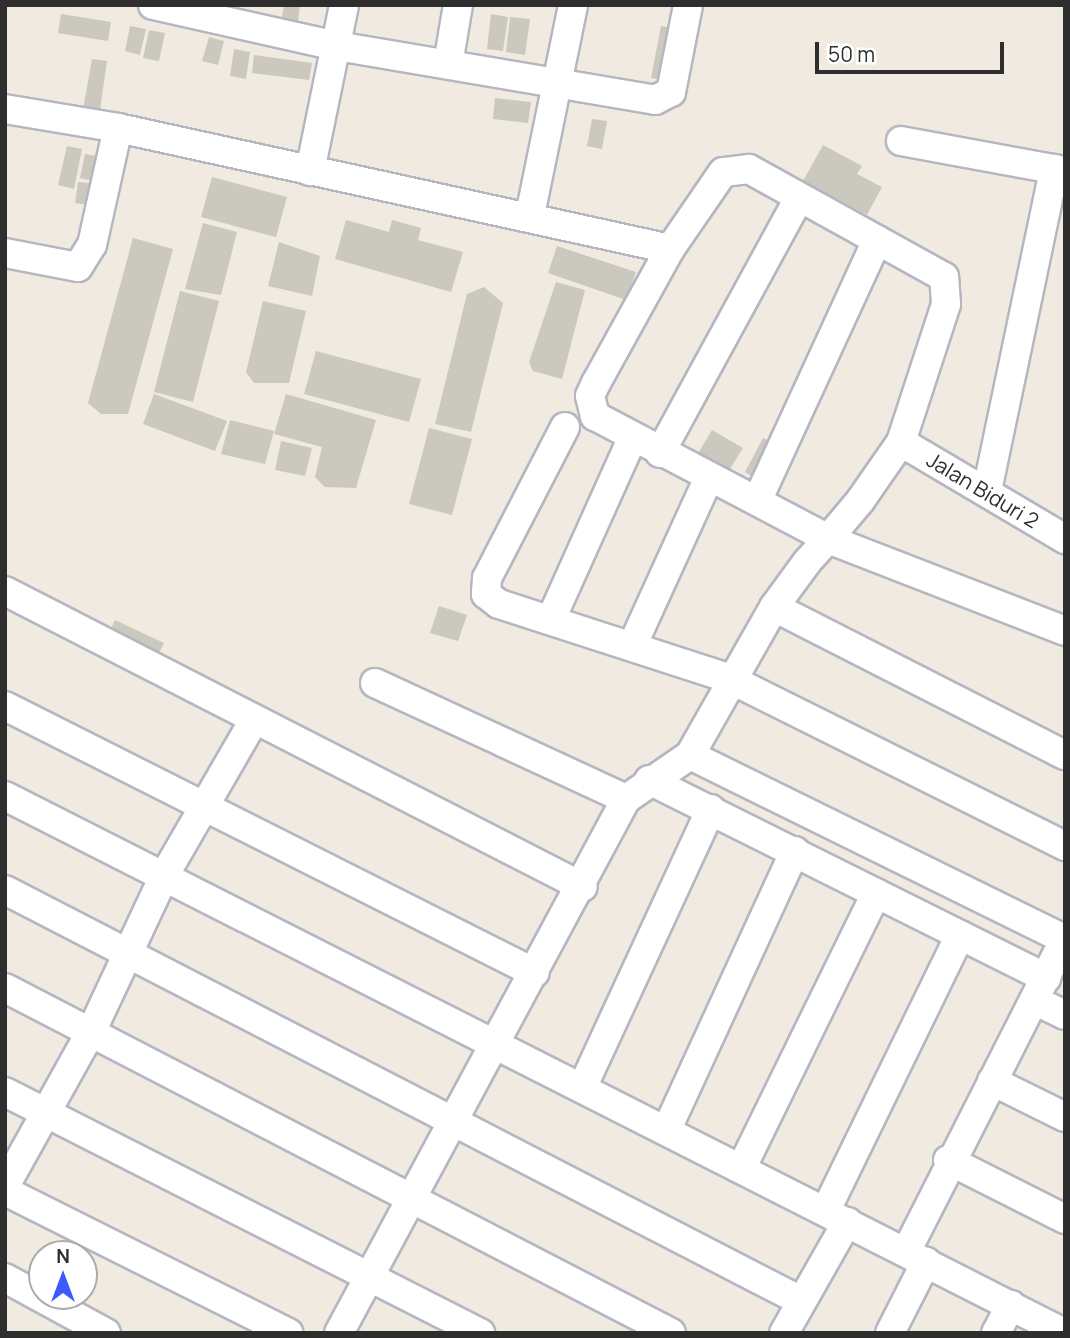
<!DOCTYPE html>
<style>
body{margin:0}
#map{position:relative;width:1070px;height:1338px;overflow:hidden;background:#f0eae0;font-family:Manrope,sans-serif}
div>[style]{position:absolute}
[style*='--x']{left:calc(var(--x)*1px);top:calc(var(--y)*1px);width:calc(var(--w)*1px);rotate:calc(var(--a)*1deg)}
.building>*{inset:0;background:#cbc8be}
.roads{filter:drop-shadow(2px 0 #b4b6c2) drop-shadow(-2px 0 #b4b6c2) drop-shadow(0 2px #b4b6c2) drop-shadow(0 -2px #b4b6c2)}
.minor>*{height:28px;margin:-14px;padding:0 14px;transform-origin:14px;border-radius:14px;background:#fff}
span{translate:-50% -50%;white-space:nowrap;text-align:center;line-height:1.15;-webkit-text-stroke:6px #fff;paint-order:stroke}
.street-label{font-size:21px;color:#2e2e2e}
.frame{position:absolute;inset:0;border:7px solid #2e2e2e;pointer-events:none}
.north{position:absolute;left:28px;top:1240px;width:70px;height:70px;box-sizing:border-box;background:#fff;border:2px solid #ababab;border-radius:50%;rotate:0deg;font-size:19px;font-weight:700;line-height:28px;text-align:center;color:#2e2e2e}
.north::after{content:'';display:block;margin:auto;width:24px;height:32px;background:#3e5aff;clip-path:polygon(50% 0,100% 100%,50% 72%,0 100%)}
.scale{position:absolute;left:815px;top:42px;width:189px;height:32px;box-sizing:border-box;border:4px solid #2e2e2e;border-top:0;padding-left:9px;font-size:21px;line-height:24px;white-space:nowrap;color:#2e2e2e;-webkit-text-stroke:5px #fff;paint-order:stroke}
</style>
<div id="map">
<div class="building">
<div style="clip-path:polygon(284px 5px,300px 5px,297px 30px,280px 28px)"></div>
<div style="clip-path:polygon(61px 14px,111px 22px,108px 41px,58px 33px)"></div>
<div style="clip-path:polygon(491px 14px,508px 17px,503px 51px,487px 49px)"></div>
<div style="clip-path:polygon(510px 17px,530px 19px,525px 55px,506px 52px)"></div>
<div style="clip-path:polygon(130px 26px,146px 29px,140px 55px,125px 51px)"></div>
<div style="clip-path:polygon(661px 26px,681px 30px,671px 82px,651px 78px)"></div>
<div style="clip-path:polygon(149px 30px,165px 33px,159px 61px,143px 58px)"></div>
<div style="clip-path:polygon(209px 37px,224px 41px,218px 65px,202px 61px)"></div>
<div style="clip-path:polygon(234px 49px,250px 52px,246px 79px,230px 76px)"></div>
<div style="clip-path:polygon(254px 55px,312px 63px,309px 80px,252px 73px)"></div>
<div style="clip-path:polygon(92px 59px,107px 61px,99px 117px,82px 115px)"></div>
<div style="clip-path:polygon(495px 98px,531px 102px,528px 123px,493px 119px)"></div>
<div style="clip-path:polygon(592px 119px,607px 121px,602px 149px,587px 146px)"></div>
<div style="clip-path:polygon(823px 145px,862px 166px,857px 174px,882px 187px,867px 215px,803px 181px)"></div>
<div style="clip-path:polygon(67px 146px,82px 149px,74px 189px,58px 185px)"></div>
<div style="clip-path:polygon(85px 154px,102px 157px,97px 182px,80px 178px)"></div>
<div style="clip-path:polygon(212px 177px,287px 197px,276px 237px,201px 217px)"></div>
<div style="clip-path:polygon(78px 182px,100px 184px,98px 206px,75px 203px)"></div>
<div style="clip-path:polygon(346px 220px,389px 232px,392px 220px,421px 228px,418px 240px,463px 252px,451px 292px,335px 259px)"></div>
<div style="clip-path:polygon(203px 223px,237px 232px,221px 295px,185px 289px)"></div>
<div style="clip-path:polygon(133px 238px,173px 249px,128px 414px,101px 414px,88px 403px)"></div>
<div style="clip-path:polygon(279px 242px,320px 256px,312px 296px,268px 286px)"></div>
<div style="clip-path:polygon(557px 246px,636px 272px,626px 300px,548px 273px)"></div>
<div style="clip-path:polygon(556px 282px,585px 290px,562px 379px,533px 371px,529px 362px)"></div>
<div style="clip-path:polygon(484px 287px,503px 303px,471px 432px,435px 424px,467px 294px)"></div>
<div style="clip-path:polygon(180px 291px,219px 301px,193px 402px,154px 392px)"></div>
<div style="clip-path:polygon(263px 301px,306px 311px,289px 383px,254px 383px,246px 372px)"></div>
<div style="clip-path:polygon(316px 351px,421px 379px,409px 422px,304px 394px)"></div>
<div style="clip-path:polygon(154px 394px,227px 421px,215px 451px,143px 424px)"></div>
<div style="clip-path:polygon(286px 394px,376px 420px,356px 488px,325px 487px,315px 477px,322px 447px,274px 434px)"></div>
<div style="clip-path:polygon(230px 420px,274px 431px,265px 464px,221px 454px)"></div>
<div style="clip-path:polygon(429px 428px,472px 439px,452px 515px,409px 504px)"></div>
<div style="clip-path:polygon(712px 430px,743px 448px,728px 472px,697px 455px)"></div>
<div style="clip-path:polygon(763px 438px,780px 446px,761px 481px,745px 472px)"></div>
<div style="clip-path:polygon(281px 441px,312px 448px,305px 476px,275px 470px)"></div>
<div style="clip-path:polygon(439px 606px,467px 615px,458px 641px,430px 633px)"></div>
<div style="clip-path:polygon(115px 620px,164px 643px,155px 661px,107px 638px)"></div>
</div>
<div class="roads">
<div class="minor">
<div style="--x:153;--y:5;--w:189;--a:12.6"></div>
<div style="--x:337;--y:46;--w:323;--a:9.6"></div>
<div style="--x:655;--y:100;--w:18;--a:-27"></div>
<div style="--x:671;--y:92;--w:89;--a:-78.9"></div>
<div style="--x:448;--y:64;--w:60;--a:-80.4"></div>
<div style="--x:5;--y:109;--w:115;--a:9.5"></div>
<div style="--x:118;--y:128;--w:565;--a:12.36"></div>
<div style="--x:901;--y:141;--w:167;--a:10.4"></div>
<div style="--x:310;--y:171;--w:169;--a:-78.4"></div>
<div style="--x:530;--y:215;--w:214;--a:-78.4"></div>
<div style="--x:5;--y:253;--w:74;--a:10.9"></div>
<div style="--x:78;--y:267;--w:26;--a:-58"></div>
<div style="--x:92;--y:245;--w:120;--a:-77.5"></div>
<div style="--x:565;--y:427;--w:170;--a:117.3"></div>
<div style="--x:487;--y:578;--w:16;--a:94"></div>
<div style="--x:486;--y:594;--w:16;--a:38"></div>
<div style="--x:499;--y:604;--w:241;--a:17.9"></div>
<div style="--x:728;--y:678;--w:377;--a:26.5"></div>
<div style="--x:901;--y:442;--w:191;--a:30.6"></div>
<div style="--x:660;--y:453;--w:290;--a:-61.4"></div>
<div style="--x:987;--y:491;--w:329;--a:-78.2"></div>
<div style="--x:758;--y:499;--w:285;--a:-65.3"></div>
<div style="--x:5;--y:591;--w:649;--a:27.12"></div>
<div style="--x:774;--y:607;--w:326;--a:27"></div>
<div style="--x:552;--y:617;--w:197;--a:-65.8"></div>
<div style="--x:633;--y:644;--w:183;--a:-65.5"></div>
<div style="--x:375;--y:683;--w:277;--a:24.8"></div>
<div style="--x:5;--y:706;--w:593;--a:26.74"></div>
<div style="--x:690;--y:755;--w:417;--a:26.2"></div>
<div style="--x:649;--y:780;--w:444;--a:26.5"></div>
<div style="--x:5;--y:796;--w:1187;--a:26.89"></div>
<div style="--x:5;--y:890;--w:894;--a:27.31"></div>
<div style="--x:5;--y:988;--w:750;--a:27.38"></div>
<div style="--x:1034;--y:1000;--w:34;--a:26"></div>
<div style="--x:992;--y:1081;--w:81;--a:26.3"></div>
<div style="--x:583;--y:1086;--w:305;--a:-65.2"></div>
<div style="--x:5;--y:1092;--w:533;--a:26.9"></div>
<div style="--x:667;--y:1129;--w:306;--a:-65.3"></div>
<div style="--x:948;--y:1160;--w:131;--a:26.8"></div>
<div style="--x:742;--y:1167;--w:305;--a:-63.9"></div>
<div style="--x:5;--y:1186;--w:179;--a:-60.9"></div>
<div style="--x:92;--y:1030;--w:170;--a:-64.9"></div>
<div style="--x:164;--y:876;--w:178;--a:-60"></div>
<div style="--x:5;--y:1191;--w:317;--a:26.6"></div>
<div style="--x:826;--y:1210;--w:306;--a:-64"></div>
<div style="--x:907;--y:1250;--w:350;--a:-63.1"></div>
<div style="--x:5;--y:1278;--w:115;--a:28.6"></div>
<div style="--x:339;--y:1333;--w:606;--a:-61.74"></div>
<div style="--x:626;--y:799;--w:78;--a:-34.5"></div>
<div style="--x:690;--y:755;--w:170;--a:-60.4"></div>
<div style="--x:774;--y:607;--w:56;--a:-53.7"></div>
<div style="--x:807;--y:562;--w:31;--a:-48"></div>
<div style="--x:828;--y:539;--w:50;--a:-49.9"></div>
<div style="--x:860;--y:501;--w:72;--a:-55.2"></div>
<div style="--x:901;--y:442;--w:145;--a:-71.9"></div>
<div style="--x:946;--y:304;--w:27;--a:-94"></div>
<div style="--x:944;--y:277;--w:223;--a:-151"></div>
<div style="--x:749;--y:169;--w:26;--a:173"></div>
<div style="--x:723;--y:172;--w:93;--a:124.5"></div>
<div style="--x:670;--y:249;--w:153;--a:118.9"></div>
<div style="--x:596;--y:383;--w:14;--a:115"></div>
<div style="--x:590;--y:396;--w:21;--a:76"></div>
<div style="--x:595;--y:416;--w:263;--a:27.8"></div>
<div style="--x:828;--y:539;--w:254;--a:21.2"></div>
<div style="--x:784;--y:1333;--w:128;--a:-60.4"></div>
<div style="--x:890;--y:1333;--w:80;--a:-63.1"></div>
<div style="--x:996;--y:1333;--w:32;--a:-62"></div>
</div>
</div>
<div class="street-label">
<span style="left:983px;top:490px;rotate:31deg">Jalan Biduri 2</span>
</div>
<div class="frame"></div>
<div class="north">N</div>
<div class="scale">50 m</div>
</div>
